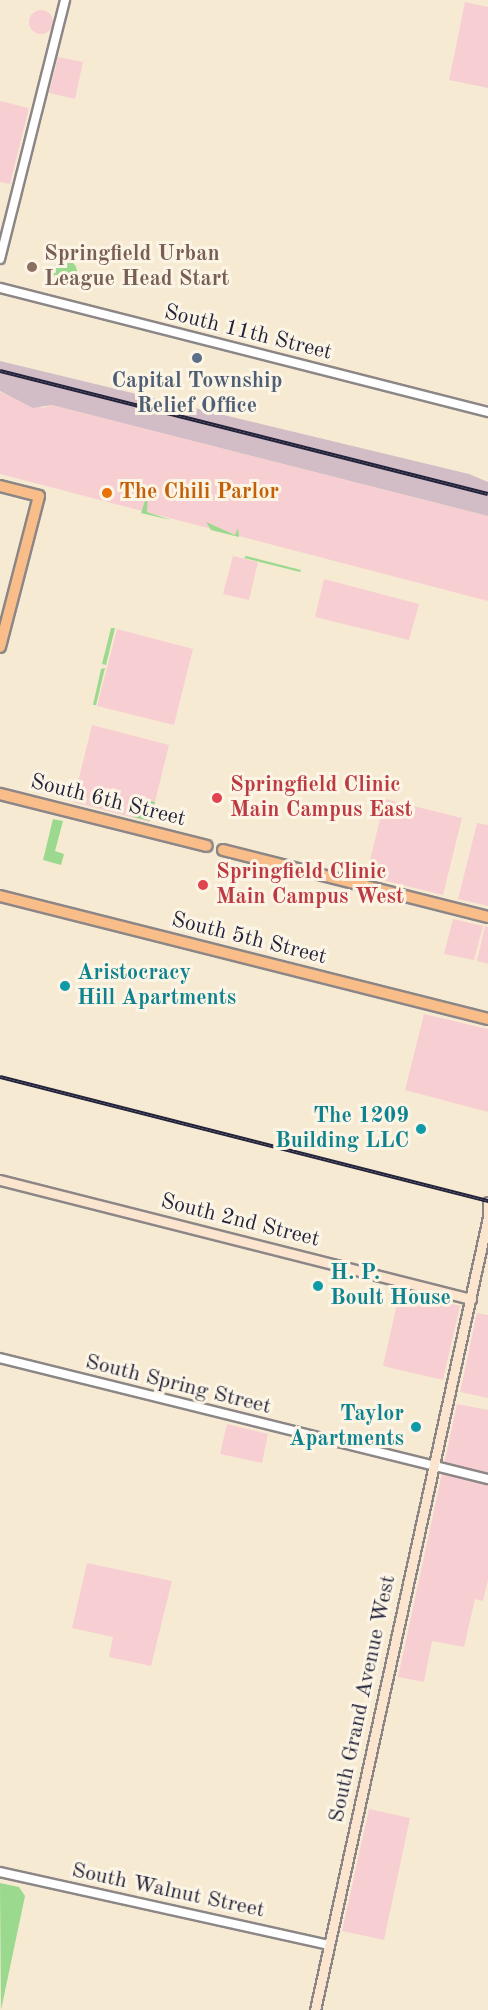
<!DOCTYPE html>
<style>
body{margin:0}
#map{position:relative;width:488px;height:2010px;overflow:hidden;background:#f7ead3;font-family:"Old Standard TT",serif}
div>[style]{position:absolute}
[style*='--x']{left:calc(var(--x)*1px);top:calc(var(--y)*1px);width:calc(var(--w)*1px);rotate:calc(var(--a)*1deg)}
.built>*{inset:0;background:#f7cfd2}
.round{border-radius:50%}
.industrial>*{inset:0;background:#d2bdc6}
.green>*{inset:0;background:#9bd98e}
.roads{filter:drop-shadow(2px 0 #8c8687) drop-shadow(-2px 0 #8c8687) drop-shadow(0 2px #8c8687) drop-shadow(0 -2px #8c8687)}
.tertiary>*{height:8px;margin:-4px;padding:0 4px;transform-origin:4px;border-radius:4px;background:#fff}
.secondary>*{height:9px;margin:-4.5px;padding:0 4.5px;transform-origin:4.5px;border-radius:4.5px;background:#fce5cf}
.primary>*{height:10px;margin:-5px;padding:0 5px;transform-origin:5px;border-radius:5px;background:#f8bd88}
.rail>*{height:4px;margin-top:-2px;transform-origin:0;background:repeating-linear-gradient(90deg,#fcf5e5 0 4.5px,#22223b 0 9px);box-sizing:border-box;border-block:2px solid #22223b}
.dots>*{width:16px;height:16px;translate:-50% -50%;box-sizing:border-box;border:3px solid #fcf5e5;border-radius:50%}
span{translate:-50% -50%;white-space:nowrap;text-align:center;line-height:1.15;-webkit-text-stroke:6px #fcf5e5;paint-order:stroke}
.education-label{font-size:22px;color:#785e54;font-weight:700}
.left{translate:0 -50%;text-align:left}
.street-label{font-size:22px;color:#22223b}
.service-label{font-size:22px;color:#4e5e75;font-weight:700}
.food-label{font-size:22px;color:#c56008;font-weight:700}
.health-label{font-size:22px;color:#be3a42;font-weight:700}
.culture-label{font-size:22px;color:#0d838f;font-weight:700}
.right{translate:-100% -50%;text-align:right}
</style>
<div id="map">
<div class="built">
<div style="clip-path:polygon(465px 2px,488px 7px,488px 88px,449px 80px)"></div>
<div class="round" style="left:29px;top:10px;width:24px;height:24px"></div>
<div style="clip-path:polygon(58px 57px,83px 62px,75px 99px,49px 93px)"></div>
<div style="clip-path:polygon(0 101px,29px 108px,10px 184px,0 182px)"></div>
<div style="clip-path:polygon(0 392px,42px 408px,52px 405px,488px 516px,488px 601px,0 474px)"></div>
<div style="clip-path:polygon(233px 556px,258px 562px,249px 600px,223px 594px)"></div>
<div style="clip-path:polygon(324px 579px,419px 604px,409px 640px,315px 617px)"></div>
<div style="clip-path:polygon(117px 629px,193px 649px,174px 725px,97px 706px)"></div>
<div style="clip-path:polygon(92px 725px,169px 745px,150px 822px,73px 802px)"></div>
<div style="clip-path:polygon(385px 799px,462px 818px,443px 895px,366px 876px)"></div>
<div style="clip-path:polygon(477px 823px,488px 825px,488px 906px,458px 899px)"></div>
<div style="clip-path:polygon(453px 919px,483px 926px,474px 960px,444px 954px)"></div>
<div style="clip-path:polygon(485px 926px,488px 927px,488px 964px,477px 961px)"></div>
<div style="clip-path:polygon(424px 1014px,488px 1029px,488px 1112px,405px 1090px)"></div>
<div style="clip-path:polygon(400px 1291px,460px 1306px,443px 1380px,383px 1366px)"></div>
<div style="clip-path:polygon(477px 1313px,488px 1315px,488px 1398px,460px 1392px)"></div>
<div style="clip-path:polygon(457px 1404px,488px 1410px,488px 1580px,483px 1601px,475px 1599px,464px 1647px,432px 1641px,424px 1682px,398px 1677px)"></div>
<div style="clip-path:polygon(227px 1424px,268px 1434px,262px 1463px,220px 1454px)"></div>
<div style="clip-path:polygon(87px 1563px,172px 1581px,151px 1666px,109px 1657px,113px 1637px,72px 1628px)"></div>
<div style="clip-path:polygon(369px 1809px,410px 1818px,384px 1940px,342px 1931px)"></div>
</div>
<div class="industrial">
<div style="clip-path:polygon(0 361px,469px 474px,488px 482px,488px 516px,52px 405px,33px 408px,0 391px)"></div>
</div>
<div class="green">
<div class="round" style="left:53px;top:260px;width:24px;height:24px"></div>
<div style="clip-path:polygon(148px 492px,147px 512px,171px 520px,141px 513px)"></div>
<div style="clip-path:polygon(206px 522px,235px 535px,238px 528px,239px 537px,211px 530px)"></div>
<div style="clip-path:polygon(246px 556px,301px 570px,300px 572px,244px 558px)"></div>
<div style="clip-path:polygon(111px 628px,115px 628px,106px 665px,102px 664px)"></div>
<div style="clip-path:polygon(105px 668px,96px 705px,93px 705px,101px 669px)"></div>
<div style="clip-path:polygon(147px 800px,155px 802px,150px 821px,133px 817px)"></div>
<div style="clip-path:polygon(53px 819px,63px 821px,55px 851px,64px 854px,61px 865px,43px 860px)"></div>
<div style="clip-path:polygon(0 1883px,19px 1887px,25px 1896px,1px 2010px)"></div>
</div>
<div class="roads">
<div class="tertiary">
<div style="--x:0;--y:259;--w:267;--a:-75.9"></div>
<div style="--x:0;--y:288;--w:504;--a:14.26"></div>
<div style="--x:0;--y:1358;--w:503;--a:13.93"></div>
<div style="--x:0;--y:1872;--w:337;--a:12.5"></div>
</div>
<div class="secondary">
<div style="--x:0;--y:1180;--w:486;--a:14.2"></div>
<div style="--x:488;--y:1202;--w:13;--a:90"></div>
<div style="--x:315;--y:2010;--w:812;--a:-77.69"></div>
</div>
<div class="primary">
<div style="--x:0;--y:486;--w:40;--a:14.4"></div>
<div style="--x:39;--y:496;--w:156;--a:104.5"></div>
<div style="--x:0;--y:794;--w:213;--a:14.1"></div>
<div style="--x:223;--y:850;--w:273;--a:14.2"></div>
<div style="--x:0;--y:896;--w:503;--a:14.15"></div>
</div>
</div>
<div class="rail">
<div style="--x:0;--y:371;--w:503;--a:14.15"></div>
<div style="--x:0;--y:1077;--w:504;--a:14.26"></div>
</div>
<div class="dots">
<div style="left:32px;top:267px;background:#8d6e63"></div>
<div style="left:197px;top:358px;background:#5c6f8a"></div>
<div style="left:107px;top:493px;background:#e8710a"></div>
<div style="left:217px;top:798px;background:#e0444e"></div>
<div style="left:203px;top:885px;background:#e0444e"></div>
<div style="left:65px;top:986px;background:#0f9aa8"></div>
<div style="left:421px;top:1129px;background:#0f9aa8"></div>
<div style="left:318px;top:1286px;background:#0f9aa8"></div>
<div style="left:416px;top:1427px;background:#0f9aa8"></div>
</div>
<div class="education-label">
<span class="left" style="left:44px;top:267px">Springfield Urban<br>League Head Start</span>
</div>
<div class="street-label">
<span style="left:248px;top:333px;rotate:14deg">South 11th Street</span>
<span style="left:108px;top:801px;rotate:14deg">South 6th Street</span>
<span style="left:249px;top:939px;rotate:14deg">South 5th Street</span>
<span style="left:240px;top:1221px;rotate:14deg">South 2nd Street</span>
<span style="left:178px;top:1385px;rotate:14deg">South Spring Street</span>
<span style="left:363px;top:1699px;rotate:-78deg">South Grand Avenue West</span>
<span style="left:168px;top:1891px;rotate:12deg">South Walnut Street</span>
</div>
<div class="service-label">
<span style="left:197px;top:394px">Capital Township<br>Relief Office</span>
</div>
<div class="food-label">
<span class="left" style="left:119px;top:493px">The Chili Parlor</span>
</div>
<div class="health-label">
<span class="left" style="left:230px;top:798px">Springfield Clinic<br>Main Campus East</span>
<span class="left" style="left:216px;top:885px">Springfield Clinic<br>Main Campus West</span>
</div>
<div class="culture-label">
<span class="left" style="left:77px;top:986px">Aristocracy<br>Hill Apartments</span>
<span class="right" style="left:409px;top:1129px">The 1209<br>Building LLC</span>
<span class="left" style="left:330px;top:1286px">H. P.<br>Boult House</span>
<span class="right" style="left:404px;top:1427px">Taylor<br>Apartments</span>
</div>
</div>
